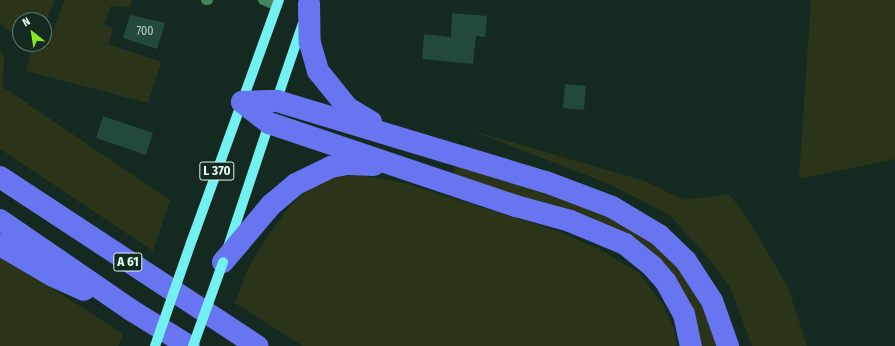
<!DOCTYPE html>
<style>
body{margin:0}
#map{position:relative;width:895px;height:346px;overflow:hidden;background:#142a20;font-family:"Fira Sans Condensed",sans-serif}
div>[style]{position:absolute}
[style*='--x']{left:calc(var(--x)*1px);top:calc(var(--y)*1px);width:calc(var(--w)*1px);rotate:calc(var(--a)*1deg)}
.green>*{inset:0;background:#2a3418}
.building>*{inset:0;background:#224939}
.minor>*{height:10px;margin:-5px;padding:0 5px;transform-origin:5px;border-radius:5px;background:#44845f}
.major>*{height:10px;margin:-5px;padding:0 5px;transform-origin:5px;border-radius:5px;background:#73f0f1}
.highway>*{height:22px;margin:-11px;padding:0 11px;transform-origin:11px;border-radius:11px;background:#6875f0}
.major-bridge>*{height:10px;margin:-5px;padding:0 5px;transform-origin:5px;border-radius:5px;background:#73f0f1}
span{translate:-50% -50%;white-space:nowrap;text-align:center;line-height:1.15;-webkit-text-stroke:4px #142a20;paint-order:stroke}
.number-label{font-size:12px;color:#b1cfc1}
.number-label span{-webkit-text-stroke-width:0}
.shield-label span{padding:1px 3px;background:#142a20;border:1px solid;border-radius:3px;-webkit-text-stroke-width:0}
.shield-label{font-size:13px;color:#e1fcee;font-weight:700}
.north{position:absolute;left:12px;top:12px;width:40px;height:40px;box-sizing:border-box;background:#142a20;border:1px solid #667e72;border-radius:50%;rotate:330deg;font-size:11px;font-weight:700;line-height:16px;text-align:center;color:#e1fcee}
.north::after{content:'';display:block;margin:auto;width:14px;height:18px;background:#87e920;clip-path:polygon(50% 0,100% 100%,50% 72%,0 100%)}
</style>
<div id="map">
<div class="green">
<div style="clip-path:polygon(0 0,55px 0,44px 26px,44px 20px,20px 20px,20px 38px,0 24px)"></div>
<div style="clip-path:polygon(65px 0,133px 0,130px 7px,111px 6px,104px 24px,113px 28px,108px 44px,161px 62px,148px 103px,26px 71px,31px 51px,50px 38px)"></div>
<div style="clip-path:polygon(811px 0,895px 0,895px 159px,799px 179px)"></div>
<div style="clip-path:polygon(0 52px,4px 56px,3px 87px,170px 200px,153px 251px,0 149px)"></div>
<div style="clip-path:polygon(470px 130px,645px 181px,684px 200px,729px 194px,746px 216px,788px 287px,807px 346px,752px 346px,730px 287px,701px 249px,668px 214px,609px 184px)"></div>
<div style="clip-path:polygon(456px 164px,621px 219px,658px 244px,691px 279px,720px 346px,699px 346px,650px 255px,453px 175px)"></div>
<div style="clip-path:polygon(358px 175px,405px 183px,560px 232px,599px 249px,639px 273px,663px 305px,674px 328px,677px 346px,303px 346px,235px 303px,248px 268px,271px 231px,290px 206px,310px 187px,335px 177px)"></div>
<div style="clip-path:polygon(0 254px,123px 334px,118px 346px,0 346px)"></div>
</div>
<div class="building">
<div style="clip-path:polygon(452px 13px,487px 16px,485px 37px,476px 36px,473px 64px,422px 59px,424px 34px,451px 37px)"></div>
<div style="clip-path:polygon(130px 15px,165px 23px,157px 49px,123px 38px)"></div>
<div style="clip-path:polygon(565px 84px,586px 86px,584px 110px,563px 108px)"></div>
<div style="clip-path:polygon(103px 116px,153px 133px,146px 155px,96px 138px)"></div>
</div>
<div class="minor">
<div style="--x:206;--y:0;--w:2;--a:0"></div>
<div style="--x:263;--y:0;--w:15;--a:23"></div>
</div>
<div class="major">
<div style="--x:276;--y:102;--w:83;--a:-71.1"></div>
<div style="--x:192;--y:240;--w:255;--a:-70.1"></div>
<div style="--x:228;--y:247;--w:133;--a:-71.6"></div>
</div>
<div class="highway">
<div style="--x:309;--y:4;--w:39;--a:89"></div>
<div style="--x:310;--y:43;--w:29;--a:74"></div>
<div style="--x:318;--y:71;--w:48;--a:51"></div>
<div style="--x:348;--y:108;--w:27;--a:31"></div>
<div style="--x:242;--y:102;--w:35;--a:-2"></div>
<div style="--x:277;--y:101;--w:281;--a:16.8"></div>
<div style="--x:546;--y:182;--w:71;--a:20.7"></div>
<div style="--x:612;--y:207;--w:55;--a:30.8"></div>
<div style="--x:659;--y:235;--w:37;--a:44"></div>
<div style="--x:686;--y:261;--w:48;--a:57"></div>
<div style="--x:712;--y:301;--w:48;--a:70.4"></div>
<div style="--x:242;--y:102;--w:34;--a:38"></div>
<div style="--x:269;--y:123;--w:261;--a:18.6"></div>
<div style="--x:516;--y:206;--w:56;--a:15.5"></div>
<div style="--x:570;--y:221;--w:60;--a:22.7"></div>
<div style="--x:625;--y:244;--w:36;--a:39"></div>
<div style="--x:653;--y:267;--w:20;--a:49"></div>
<div style="--x:666;--y:282;--w:37;--a:61"></div>
<div style="--x:684;--y:314;--w:33;--a:78"></div>
<div style="--x:0;--y:177;--w:308;--a:33.3"></div>
<div style="--x:0;--y:220;--w:159;--a:34.5"></div>
<div style="--x:131;--y:310;--w:68;--a:31.8"></div>
<div style="--x:0;--y:245;--w:61;--a:30.3"></div>
<div style="--x:53;--y:276;--w:34;--a:24"></div>
<div style="--x:223;--y:262;--w:75;--a:-49.9"></div>
<div style="--x:271;--y:205;--w:33;--a:-40"></div>
<div style="--x:296;--y:184;--w:39;--a:-26"></div>
<div style="--x:331;--y:167;--w:16;--a:-11"></div>
<div style="--x:347;--y:164;--w:27;--a:2"></div>
</div>
<div class="major-bridge">
<div style="--x:155;--y:346;--w:112;--a:-70.8"></div>
<div style="--x:193;--y:346;--w:89;--a:-70.3"></div>
</div>
<div class="number-label">
<span style="left:145px;top:32px">700</span>
</div>
<div class="shield-label">
<span style="left:217px;top:171px">L 370</span>
<span style="left:128px;top:262px">A 61</span>
</div>
<div class="north">N</div>
</div>
